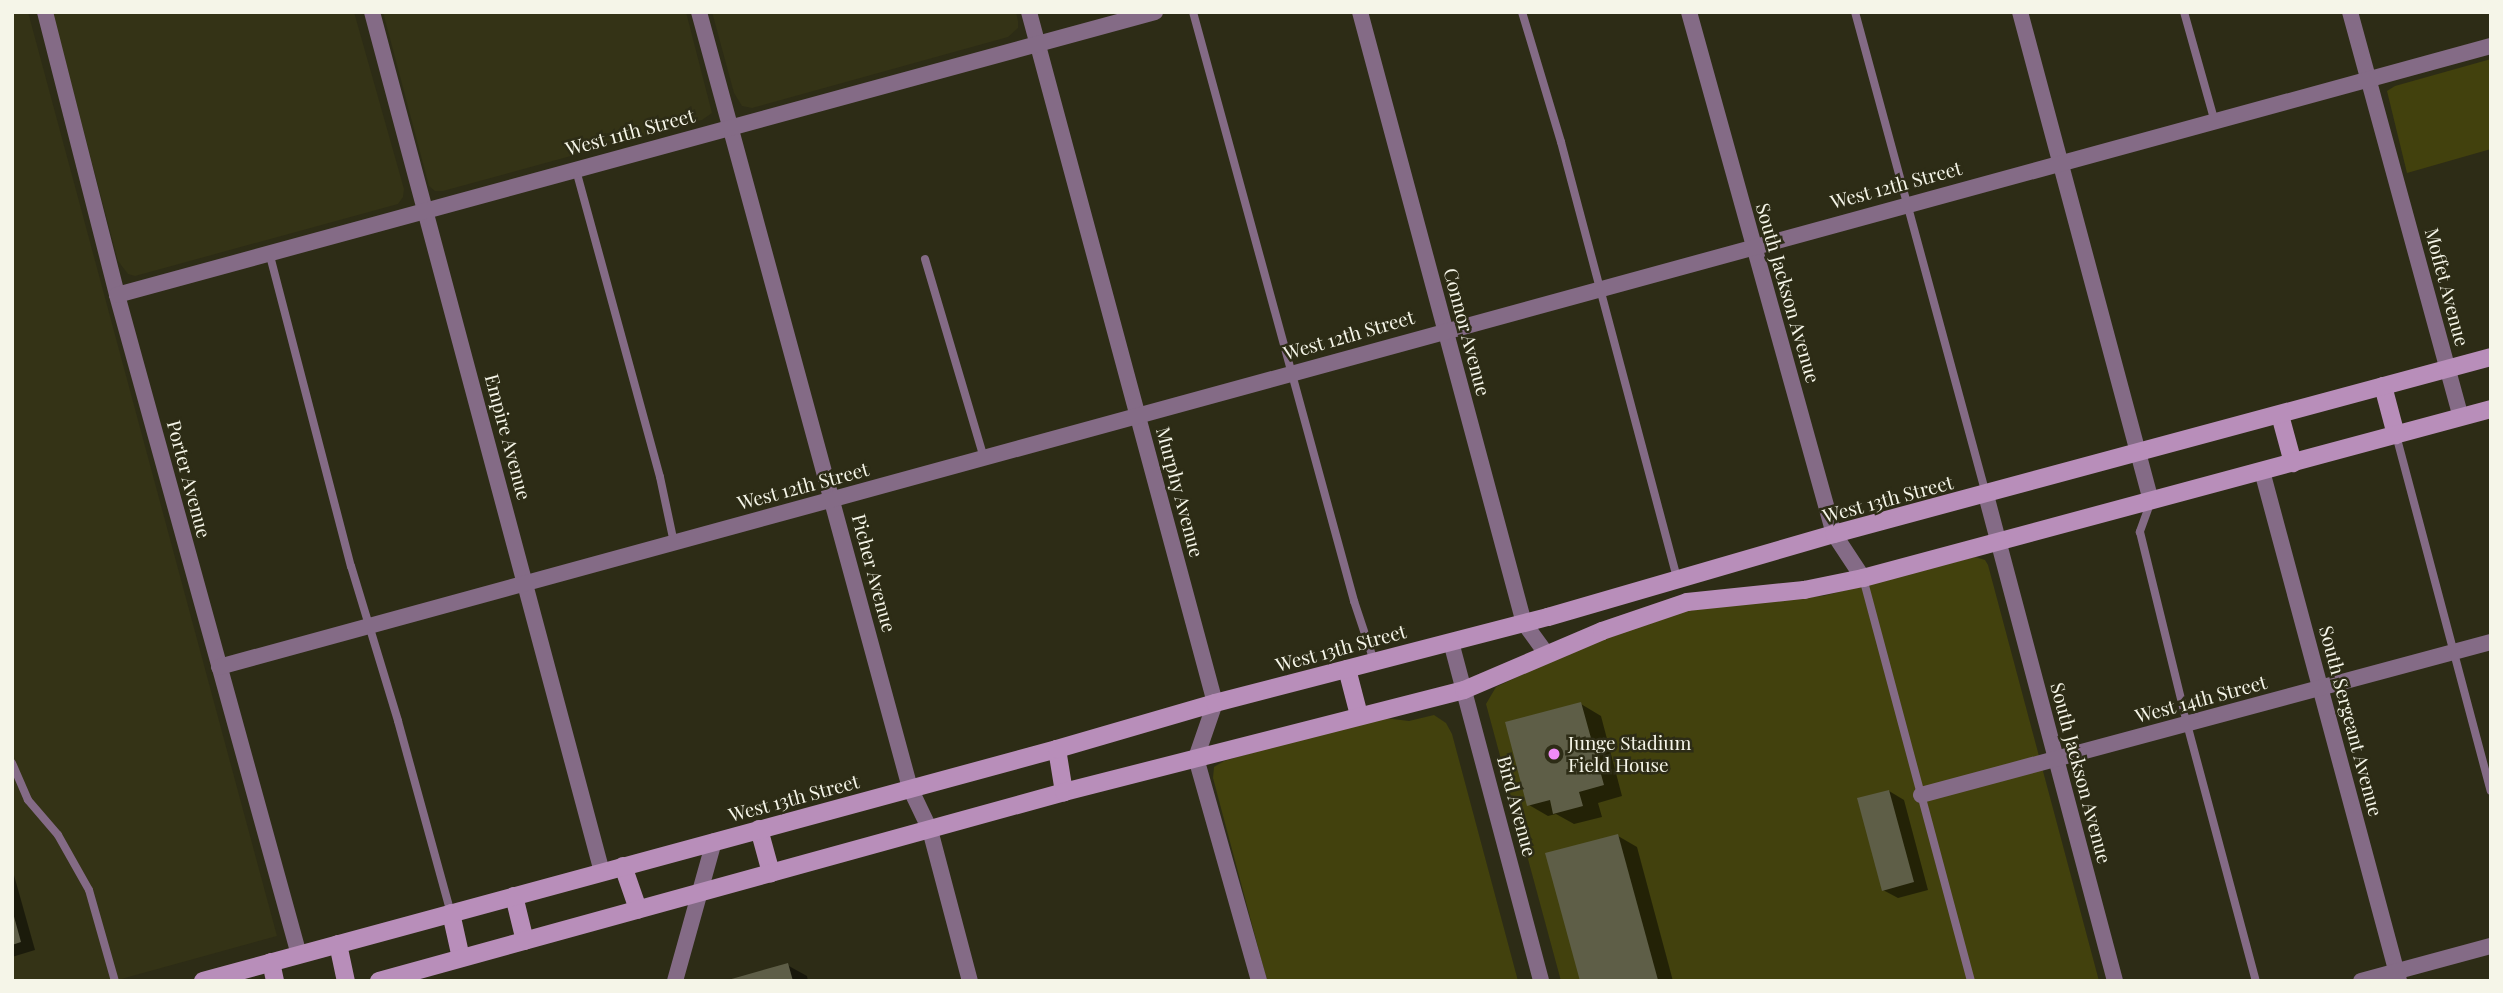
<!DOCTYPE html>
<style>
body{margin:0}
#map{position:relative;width:2503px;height:993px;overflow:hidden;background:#2d2c16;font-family:"Playfair Display",serif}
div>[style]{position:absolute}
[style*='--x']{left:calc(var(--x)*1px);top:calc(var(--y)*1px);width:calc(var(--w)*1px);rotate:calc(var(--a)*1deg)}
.built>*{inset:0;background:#343316}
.green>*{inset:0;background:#42410d}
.shadow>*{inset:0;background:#0007}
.building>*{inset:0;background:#5e5e47}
.lane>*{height:8px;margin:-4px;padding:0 4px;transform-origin:4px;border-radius:4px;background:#846b86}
.street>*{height:16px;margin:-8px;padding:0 8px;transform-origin:8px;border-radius:8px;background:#846b86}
.secondary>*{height:18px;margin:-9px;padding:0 9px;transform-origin:9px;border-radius:9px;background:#b88eba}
.dots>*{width:19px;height:19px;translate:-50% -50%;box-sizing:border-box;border:4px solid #2d2c16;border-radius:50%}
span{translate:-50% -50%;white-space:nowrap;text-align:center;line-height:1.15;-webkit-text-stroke:5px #2d2c16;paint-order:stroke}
.street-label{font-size:19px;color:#f5f5e8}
.poi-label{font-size:19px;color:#f5f5e8}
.left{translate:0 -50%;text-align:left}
.frame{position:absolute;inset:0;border:14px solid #f5f5e8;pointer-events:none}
</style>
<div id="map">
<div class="built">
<div style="clip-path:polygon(12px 12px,28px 12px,277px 936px,114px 981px,12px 981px)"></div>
<div style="clip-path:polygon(52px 12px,354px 12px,404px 189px,403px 197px,398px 204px,135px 276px,128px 274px,118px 261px)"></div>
<div style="clip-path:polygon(383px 12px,686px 12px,712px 113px,702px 120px,443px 191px,435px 191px,429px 186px)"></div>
<div style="clip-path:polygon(712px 12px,1016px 12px,1018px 21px,1018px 28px,1008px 37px,752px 108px,742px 106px,734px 93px)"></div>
</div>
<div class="green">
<div style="clip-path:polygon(2491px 59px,2491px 149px,2407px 173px,2387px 91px,2395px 86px)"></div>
<div style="clip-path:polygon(1975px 557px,1985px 560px,1988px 565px,2099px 981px,1561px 981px,1486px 704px,1496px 687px,1622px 627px,1721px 602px,1823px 596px)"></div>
<div style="clip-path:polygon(1434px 715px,1446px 723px,1452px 734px,1518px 981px,1267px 981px,1213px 778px,1214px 767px,1224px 761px,1376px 717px,1409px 721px)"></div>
</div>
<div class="shadow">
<div style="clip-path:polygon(1581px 704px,1601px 716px,1622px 796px,1598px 803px,1602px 817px,1574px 824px,1556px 814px,1548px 816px,1529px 805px)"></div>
<div style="clip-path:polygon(1889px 791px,1904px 800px,1928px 890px,1898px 898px,1883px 890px)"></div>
<div style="clip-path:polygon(1618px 836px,1637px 847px,1673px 981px,1581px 981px)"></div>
<div style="clip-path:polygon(12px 868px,35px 950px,12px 957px)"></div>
<div style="clip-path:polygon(787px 965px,807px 976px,808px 981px,732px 981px)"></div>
</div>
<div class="building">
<div style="clip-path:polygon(1581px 702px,1604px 785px,1579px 792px,1583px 806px,1553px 814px,1550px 800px,1527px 806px,1505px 722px)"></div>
<div style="clip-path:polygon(1889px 790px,1914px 882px,1882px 891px,1857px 798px)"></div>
<div style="clip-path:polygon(1618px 834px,1658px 980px,1580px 981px,1545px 853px)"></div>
<div style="clip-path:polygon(13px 913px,21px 942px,12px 945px,12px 914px)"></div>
<div style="clip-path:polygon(788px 963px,793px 981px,728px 981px,728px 980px)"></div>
</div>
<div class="lane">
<div style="--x:1193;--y:12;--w:611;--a:74.71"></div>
<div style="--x:1354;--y:601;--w:63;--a:71.6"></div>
<div style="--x:1522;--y:12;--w:136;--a:73.3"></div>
<div style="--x:1561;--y:142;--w:454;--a:75.1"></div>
<div style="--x:1855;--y:12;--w:497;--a:74.8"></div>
<div style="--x:2184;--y:12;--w:114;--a:74.3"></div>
<div style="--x:576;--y:170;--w:318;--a:74.7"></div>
<div style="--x:660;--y:477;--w:67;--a:78"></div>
<div style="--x:269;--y:252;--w:325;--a:75.4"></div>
<div style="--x:351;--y:566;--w:162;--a:73.1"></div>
<div style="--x:398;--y:721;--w:199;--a:74.6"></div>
<div style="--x:925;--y:259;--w:208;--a:73.5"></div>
<div style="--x:2396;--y:435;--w:368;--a:75.1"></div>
<div style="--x:2151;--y:501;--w:33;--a:110"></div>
<div style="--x:2140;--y:532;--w:198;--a:76.2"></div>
<div style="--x:2187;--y:724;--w:266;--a:75"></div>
<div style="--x:1863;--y:578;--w:417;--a:75"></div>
<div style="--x:12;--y:763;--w:40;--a:66.6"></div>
<div style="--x:28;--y:800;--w:46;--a:49.4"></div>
<div style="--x:58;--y:835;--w:63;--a:60.6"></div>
<div style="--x:89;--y:890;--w:95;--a:74.1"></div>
</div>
<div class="street">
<div style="--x:45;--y:12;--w:292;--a:75.7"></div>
<div style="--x:117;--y:295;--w:685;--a:74.58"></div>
<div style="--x:372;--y:12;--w:890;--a:75.03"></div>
<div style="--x:699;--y:12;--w:804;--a:74.79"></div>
<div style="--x:910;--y:788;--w:47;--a:64.5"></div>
<div style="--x:930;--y:830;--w:156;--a:75.2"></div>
<div style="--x:1029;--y:12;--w:716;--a:74.93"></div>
<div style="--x:1215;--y:703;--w:58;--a:109.1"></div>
<div style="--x:1196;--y:758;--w:232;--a:74.2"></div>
<div style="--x:1360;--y:12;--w:633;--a:74.98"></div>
<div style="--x:1524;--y:623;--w:39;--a:54"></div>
<div style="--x:1689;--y:12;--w:542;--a:74.48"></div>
<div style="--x:1834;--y:534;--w:53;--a:56.6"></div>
<div style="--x:2020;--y:12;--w:506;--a:75"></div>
<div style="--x:2350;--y:12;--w:420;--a:74.7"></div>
<div style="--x:117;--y:295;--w:1076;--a:-15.25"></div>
<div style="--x:2262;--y:471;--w:528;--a:74.96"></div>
<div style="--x:1986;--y:495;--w:503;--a:75.13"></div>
<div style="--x:1451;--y:642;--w:351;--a:75.1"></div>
<div style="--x:219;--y:667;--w:2355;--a:-15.29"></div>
<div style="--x:1921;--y:795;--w:590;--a:-15.03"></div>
<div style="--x:675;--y:981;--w:145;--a:-74.4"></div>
<div style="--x:2361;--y:981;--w:135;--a:-15.1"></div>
</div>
<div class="secondary">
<div style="--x:2383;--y:386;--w:51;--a:75.1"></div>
<div style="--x:2280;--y:415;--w:50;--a:74.8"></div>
<div style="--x:1347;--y:669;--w:48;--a:75.4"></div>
<div style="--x:1057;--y:749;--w:44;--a:80.8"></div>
<div style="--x:759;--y:829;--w:46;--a:74.7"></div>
<div style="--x:623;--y:866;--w:46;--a:70.8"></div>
<div style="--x:514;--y:896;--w:46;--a:76.3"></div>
<div style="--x:451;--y:913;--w:46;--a:77.5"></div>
<div style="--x:338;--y:944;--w:38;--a:78"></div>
<div style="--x:271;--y:962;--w:19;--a:78"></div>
<div style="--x:203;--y:981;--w:885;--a:-15.2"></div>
<div style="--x:1057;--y:749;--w:165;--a:-16.2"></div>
<div style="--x:1215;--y:703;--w:344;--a:-14.5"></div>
<div style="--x:1548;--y:617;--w:298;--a:-16.2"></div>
<div style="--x:1834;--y:534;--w:680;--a:-15.08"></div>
<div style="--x:379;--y:981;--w:711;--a:-15.42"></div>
<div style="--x:1064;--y:792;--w:413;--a:-14.3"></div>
<div style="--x:1464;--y:690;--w:150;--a:-23.1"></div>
<div style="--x:1602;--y:631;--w:90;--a:-18.8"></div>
<div style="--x:1687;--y:602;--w:118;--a:-5.9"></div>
<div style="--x:1804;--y:590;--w:60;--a:-11.5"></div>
<div style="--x:1863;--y:578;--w:650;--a:-15.06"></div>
</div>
<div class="dots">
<div style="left:1554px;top:754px;background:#ef8bf7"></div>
</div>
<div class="street-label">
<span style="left:630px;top:132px;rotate:-15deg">West 11th Street</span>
<span style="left:1896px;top:185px;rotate:-15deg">West 12th Street</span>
<span style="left:2447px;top:287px;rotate:75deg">Moffet Avenue</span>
<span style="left:1788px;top:293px;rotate:74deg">South Jackson Avenue</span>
<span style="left:1467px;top:332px;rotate:75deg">Connor Avenue</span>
<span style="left:1349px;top:335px;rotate:-16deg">West 12th Street</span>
<span style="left:508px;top:437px;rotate:75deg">Empire Avenue</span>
<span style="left:189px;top:479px;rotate:75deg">Porter Avenue</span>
<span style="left:803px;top:486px;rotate:-15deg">West 12th Street</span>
<span style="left:1180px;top:492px;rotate:75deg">Murphy Avenue</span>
<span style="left:1888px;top:499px;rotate:-15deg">West 13th Street</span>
<span style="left:874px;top:573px;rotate:75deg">Picher Avenue</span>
<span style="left:1341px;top:648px;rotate:-15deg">West 13th Street</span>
<span style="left:2201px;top:699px;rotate:-15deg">West 14th Street</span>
<span style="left:2351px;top:721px;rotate:75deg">South Sergeant Avenue</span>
<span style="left:2081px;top:773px;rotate:75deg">South Jackson Avenue</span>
<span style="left:794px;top:798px;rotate:-15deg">West 13th Street</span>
<span style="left:1517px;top:806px;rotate:75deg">Bird Avenue</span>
</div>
<div class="poi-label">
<span class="left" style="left:1568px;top:754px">Junge Stadium<br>Field House</span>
</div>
<div class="frame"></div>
</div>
